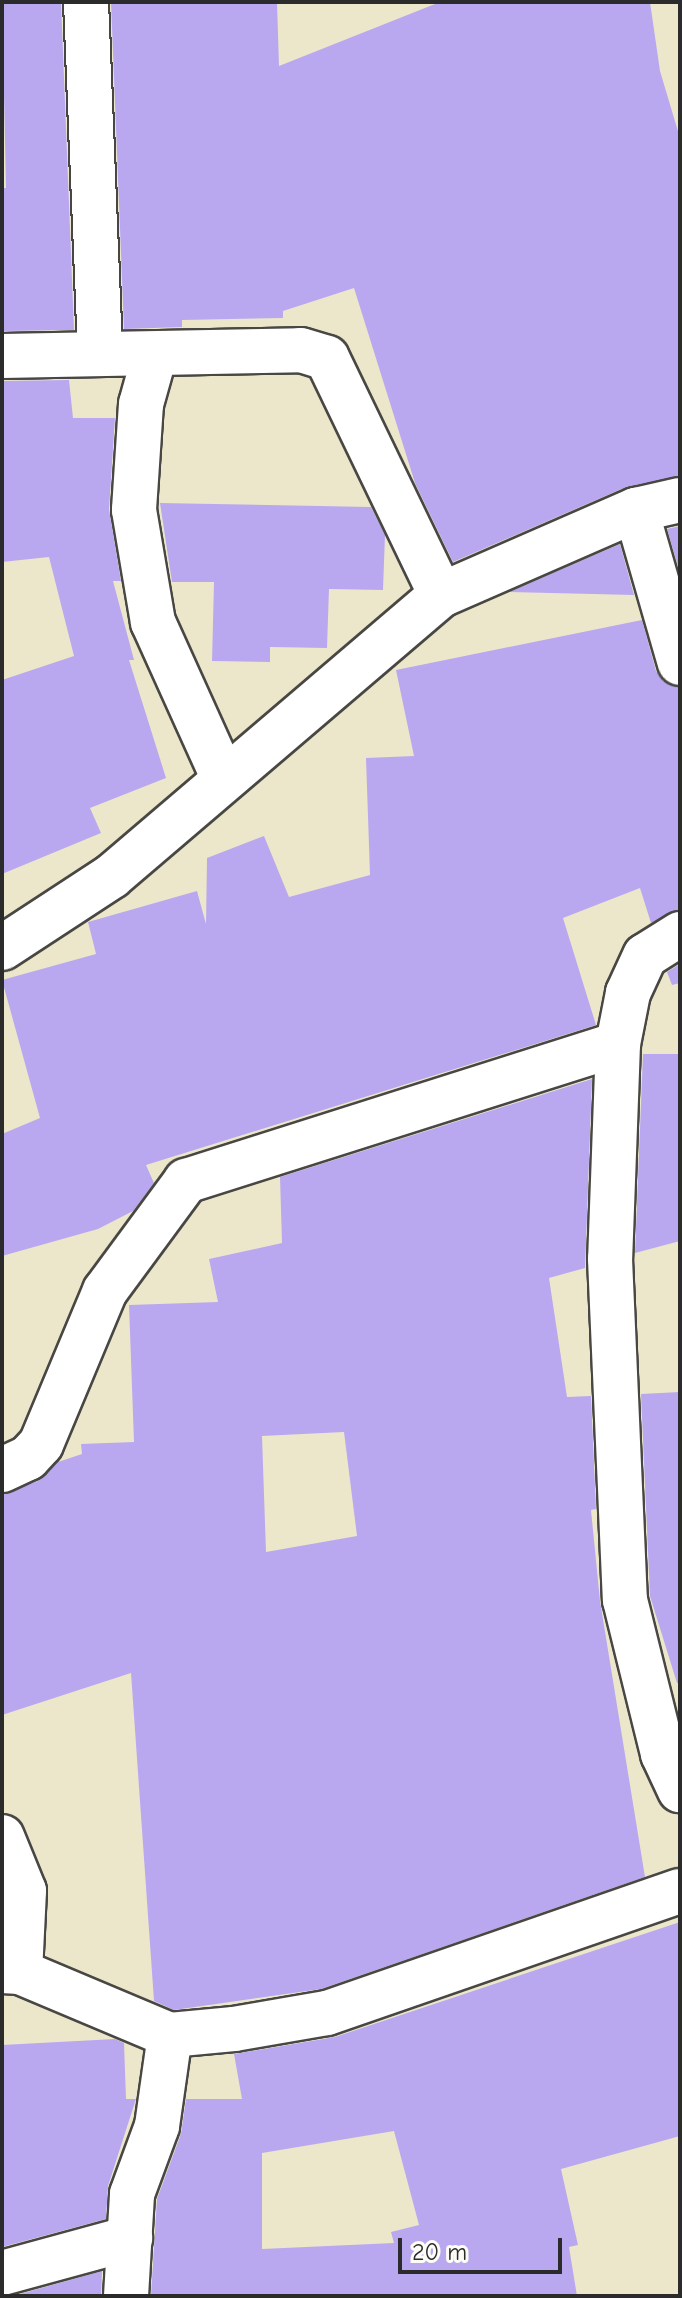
<!DOCTYPE html>
<style>
body{margin:0}
#map{position:relative;width:682px;height:2298px;overflow:hidden;background:#ece7cb;font-family:"Comic Neue",sans-serif}
div>[style]{position:absolute}
[style*='--x']{left:calc(var(--x)*1px);top:calc(var(--y)*1px);width:calc(var(--w)*1px);rotate:calc(var(--a)*1deg)}
.building>*{inset:0;background:#b9a8ef}
.roads{filter:drop-shadow(2px 0 #484743) drop-shadow(-2px 0 #484743) drop-shadow(0 2px #484743) drop-shadow(0 -2px #484743)}
.street>*{height:44px;margin:-22px;padding:0 22px;transform-origin:22px;border-radius:22px;background:#fff}
span{translate:-50% -50%;white-space:nowrap;text-align:center;line-height:1.15;-webkit-text-stroke:6px #fdfcf7;paint-order:stroke}
.frame{position:absolute;inset:0;border:4px solid #2b2b2b;pointer-events:none}
.scale{position:absolute;left:398px;top:2238px;width:164px;height:36px;box-sizing:border-box;border:4px solid #2b2b2b;border-top:0;padding-left:10px;font-size:24px;line-height:28px;white-space:nowrap;color:#2b2b2b;-webkit-text-stroke:6px #fdfcf7;paint-order:stroke}
</style>
<div id="map">
<div class="building">
<div style="clip-path:polygon(2px 2px,61px 2px,74px 330px,2px 331px,2px 188px,6px 188px)"></div>
<div style="clip-path:polygon(111px 2px,277px 2px,279px 66px,440px 2px,650px 2px,660px 71px,680px 138px,680px 476px,626px 487px,453px 562px,415px 483px,354px 288px,283px 311px,283px 318px,182px 320px,182px 327px,124px 329px)"></div>
<div style="clip-path:polygon(69px 380px,73px 418px,115px 418px,109px 509px,121px 581px,113px 581px,134px 660px,129px 660px,166px 778px,90px 808px,101px 833px,2px 874px,2px 680px,74px 656px,49px 557px,2px 562px,2px 381px)"></div>
<div style="clip-path:polygon(160px 503px,371px 507px,385px 535px,383px 590px,329px 589px,327px 648px,270px 647px,270px 662px,212px 661px,214px 582px,172px 582px)"></div>
<div style="clip-path:polygon(680px 526px,680px 573px,667px 529px)"></div>
<div style="clip-path:polygon(620px 544px,634px 595px,509px 592px)"></div>
<div style="clip-path:polygon(642px 620px,656px 671px,663px 681px,680px 687px,680px 909px,651px 923px,640px 888px,563px 918px,596px 1025px,146px 1165px,154px 1183px,133px 1211px,98px 1229px,2px 1256px,2px 1134px,40px 1118px,2px 980px,96px 954px,88px 922px,197px 891px,206px 924px,207px 858px,264px 836px,289px 897px,370px 875px,366px 758px,414px 756px,396px 670px)"></div>
<div style="clip-path:polygon(680px 964px,680px 983px,672px 985px,667px 972px)"></div>
<div style="clip-path:polygon(643px 1054px,680px 1054px,680px 1241px,635px 1253px)"></div>
<div style="clip-path:polygon(evenodd,592px 1079px,585px 1268px,549px 1278px,567px 1397px,591px 1396px,596px 1509px,591px 1510px,600px 1601px,645px 1877px,321px 1989px,174px 2010px,154px 2001px,131px 1673px,2px 1715px,2px 1495px,38px 1481px,58px 1462px,82px 1454px,81px 1444px,134px 1442px,129px 1305px,218px 1302px,209px 1259px,282px 1243px,280px 1177px,592px 1079px,344px 1432px,357px 1536px,266px 1552px,262px 1436px,344px 1432px)"></div>
<div style="clip-path:polygon(680px 1392px,680px 1683px,677px 1683px,650px 1596px,641px 1394px)"></div>
<div style="clip-path:polygon(evenodd,680px 1922px,680px 2136px,561px 2169px,578px 2245px,569px 2247px,577px 2296px,151px 2296px,157px 2199px,181px 2134px,186px 2099px,242px 2099px,234px 2054px,335px 2037px,680px 1922px,394px 2131px,419px 2225px,391px 2232px,394px 2243px,262px 2249px,262px 2153px,394px 2131px)"></div>
<div style="clip-path:polygon(115px 2039px,124px 2043px,126px 2099px,136px 2099px,108px 2186px,106px 2219px,2px 2247px,2px 2045px)"></div>
<div style="clip-path:polygon(102px 2271px,101px 2296px,13px 2296px)"></div>
</div>
<div class="roads">
<div class="street">
<div style="--x:86;--y:2;--w:351;--a:87.7"></div>
<div style="--x:155;--y:354;--w:52;--a:105.6"></div>
<div style="--x:141;--y:404;--w:106;--a:93.8"></div>
<div style="--x:134;--y:510;--w:114;--a:80.4"></div>
<div style="--x:153;--y:622;--w:170;--a:65.7"></div>
<div style="--x:2;--y:356;--w:299;--a:-1.1"></div>
<div style="--x:301;--y:350;--w:27;--a:17"></div>
<div style="--x:327;--y:358;--w:263;--a:64.3"></div>
<div style="--x:636;--y:510;--w:159;--a:74"></div>
<div style="--x:680;--y:934;--w:41;--a:147.8"></div>
<div style="--x:645;--y:956;--w:41;--a:114.7"></div>
<div style="--x:628;--y:993;--w:52;--a:101.1"></div>
<div style="--x:618;--y:1044;--w:215;--a:92.1"></div>
<div style="--x:610;--y:1259;--w:341;--a:87.5"></div>
<div style="--x:625;--y:1600;--w:159;--a:76.1"></div>
<div style="--x:663;--y:1754;--w:40;--a:65"></div>
<div style="--x:2;--y:948;--w:131;--a:-33.2"></div>
<div style="--x:112;--y:876;--w:433;--a:-40.5"></div>
<div style="--x:441;--y:595;--w:213;--a:-23.6"></div>
<div style="--x:636;--y:510;--w:45;--a:-12.8"></div>
<div style="--x:2;--y:1470;--w:29;--a:-25"></div>
<div style="--x:28;--y:1458;--w:19;--a:-47"></div>
<div style="--x:41;--y:1444;--w:166;--a:-67.3"></div>
<div style="--x:105;--y:1291;--w:137;--a:-53.6"></div>
<div style="--x:186;--y:1181;--w:453;--a:-17.6"></div>
<div style="--x:2;--y:1837;--w:58;--a:67.8"></div>
<div style="--x:24;--y:1891;--w:81;--a:92.8"></div>
<div style="--x:2;--y:1971;--w:18;--a:3"></div>
<div style="--x:20;--y:1972;--w:163;--a:22.8"></div>
<div style="--x:170;--y:2035;--w:64;--a:-5.4"></div>
<div style="--x:234;--y:2029;--w:94;--a:-9.8"></div>
<div style="--x:327;--y:2013;--w:373;--a:-19.1"></div>
<div style="--x:2;--y:2273;--w:133;--a:-15.3"></div>
<div style="--x:126;--y:2296;--w:102;--a:-86.6"></div>
<div style="--x:132;--y:2194;--w:72;--a:-69.8"></div>
<div style="--x:157;--y:2126;--w:92;--a:-81.9"></div>
</div>
</div>
<div class="frame"></div>
<div class="scale">20 m</div>
</div>
